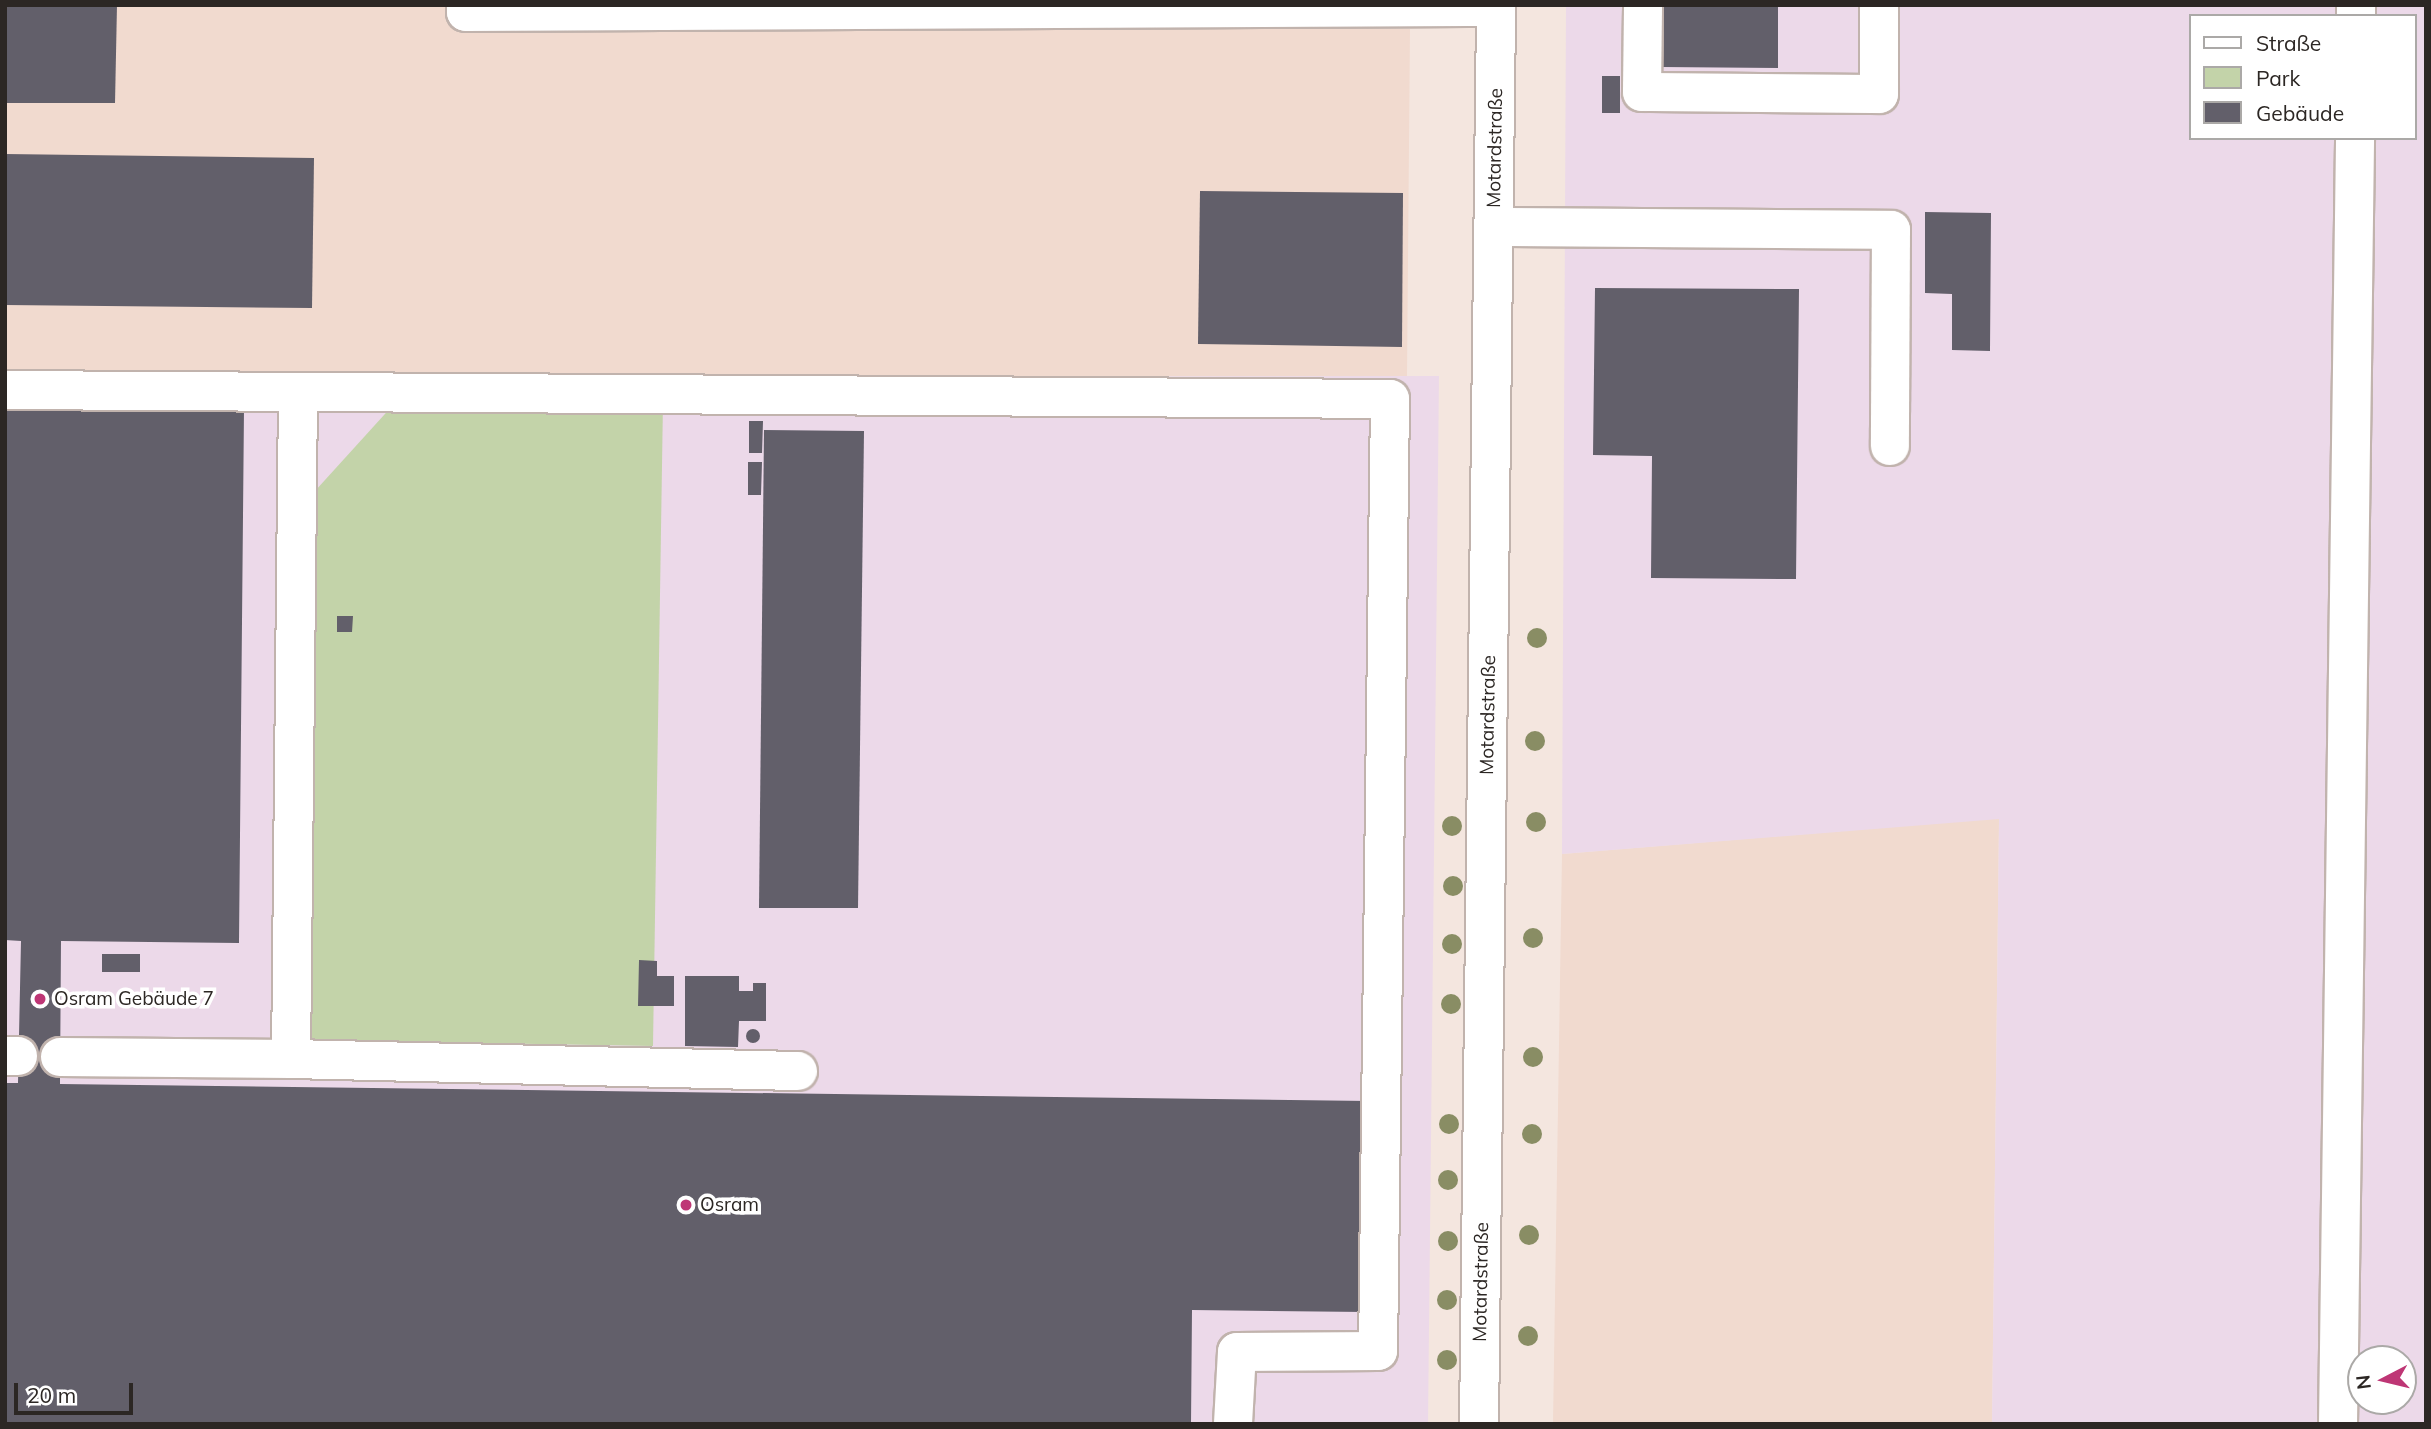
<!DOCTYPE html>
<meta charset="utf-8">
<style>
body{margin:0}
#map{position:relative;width:2431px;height:1429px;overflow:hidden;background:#f4e6df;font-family:Mulish,sans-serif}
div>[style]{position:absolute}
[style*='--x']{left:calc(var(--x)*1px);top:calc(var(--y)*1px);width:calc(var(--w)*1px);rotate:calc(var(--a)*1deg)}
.commercial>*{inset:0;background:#f1dacf}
.industrial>*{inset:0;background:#ecd9e9}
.green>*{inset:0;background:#c3d3a9}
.building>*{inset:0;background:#625f6a}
.round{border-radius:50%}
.roads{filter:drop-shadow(2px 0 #c1b3ad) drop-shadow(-2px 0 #c1b3ad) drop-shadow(0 2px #c1b3ad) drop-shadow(0 -2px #c1b3ad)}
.minor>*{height:38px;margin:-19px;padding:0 19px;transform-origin:19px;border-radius:19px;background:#fff}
.trees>*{width:20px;height:20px;margin:-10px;border-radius:50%;background:#898d64}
.dots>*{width:19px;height:19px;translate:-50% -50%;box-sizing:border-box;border:4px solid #fff;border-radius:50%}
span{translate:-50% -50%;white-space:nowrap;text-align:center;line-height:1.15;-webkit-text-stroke:7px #fff;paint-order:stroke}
.street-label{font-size:19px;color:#2c2724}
.poi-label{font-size:19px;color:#2c2724}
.left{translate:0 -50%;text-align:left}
.frame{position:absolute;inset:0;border:7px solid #2c2724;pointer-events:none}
.legend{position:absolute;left:2189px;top:14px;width:228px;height:126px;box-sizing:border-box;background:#fff;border:2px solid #aba9a7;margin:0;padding:9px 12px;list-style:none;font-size:21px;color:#2c2724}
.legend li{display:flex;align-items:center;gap:14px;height:35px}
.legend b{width:35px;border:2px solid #aba9a7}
.north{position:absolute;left:2347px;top:1345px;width:70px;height:70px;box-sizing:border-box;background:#fff;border:2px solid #aba9a7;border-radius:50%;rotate:263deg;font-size:19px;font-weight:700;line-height:28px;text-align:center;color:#2c2724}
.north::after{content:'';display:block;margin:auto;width:24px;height:32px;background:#be3675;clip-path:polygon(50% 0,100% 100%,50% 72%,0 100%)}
.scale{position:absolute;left:14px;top:1383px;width:119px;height:32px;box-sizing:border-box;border:4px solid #2c2724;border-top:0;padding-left:9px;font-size:21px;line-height:24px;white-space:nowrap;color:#2c2724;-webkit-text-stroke:5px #fff;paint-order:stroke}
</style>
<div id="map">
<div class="commercial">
<div style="clip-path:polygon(5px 5px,1121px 5px,1121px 27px,1410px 29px,1407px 376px,5px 378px)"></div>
<div style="clip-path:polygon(1999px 818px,1992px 1424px,1553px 1424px,1562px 854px)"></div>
</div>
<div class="industrial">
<div style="clip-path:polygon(evenodd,1566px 5px,2426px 5px,2426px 1424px,1992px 1424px,1999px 819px,1562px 854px,1566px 5px,2191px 16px,2415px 16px,2415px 138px,2191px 138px,2191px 16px,1566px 5px,2361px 1359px,2403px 1359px,2403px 1401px,2361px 1401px,2361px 1359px)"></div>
<div style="clip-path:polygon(1439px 376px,1428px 1424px,5px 1424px,5px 378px)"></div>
</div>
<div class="green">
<div style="clip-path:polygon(663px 401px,653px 1046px,311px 1040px,315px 491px,394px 404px)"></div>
</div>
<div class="building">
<div style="clip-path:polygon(5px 5px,117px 5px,115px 103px,5px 103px)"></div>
<div style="clip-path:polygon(1663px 5px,1778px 5px,1778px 68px,1662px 67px)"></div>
<div style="clip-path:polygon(1602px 76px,1620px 76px,1620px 113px,1602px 113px)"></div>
<div style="clip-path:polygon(5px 154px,314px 158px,312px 308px,5px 305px)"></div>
<div style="clip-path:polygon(1200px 191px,1403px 193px,1402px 347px,1198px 344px)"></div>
<div style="clip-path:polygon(1925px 212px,1991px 213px,1990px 351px,1952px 350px,1952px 294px,1925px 293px)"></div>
<div style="clip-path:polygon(1595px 288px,1799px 289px,1796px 579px,1651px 578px,1652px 456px,1593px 455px)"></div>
<div style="clip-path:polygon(5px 406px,244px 409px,239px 943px,61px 941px,60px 1084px,1368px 1101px,1365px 1312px,1192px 1310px,1191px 1424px,5px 1424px,5px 1083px,18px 1083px,21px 941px,5px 940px)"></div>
<div style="clip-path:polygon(749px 421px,763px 421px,762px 453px,749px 453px)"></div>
<div style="clip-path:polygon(764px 430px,864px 431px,858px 908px,759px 908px)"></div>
<div style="clip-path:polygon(748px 462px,762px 462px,761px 495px,748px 495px)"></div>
<div style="clip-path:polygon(337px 616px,353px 616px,352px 632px,337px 632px)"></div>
<div style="clip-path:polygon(102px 954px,140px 954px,140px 972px,102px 972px)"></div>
<div style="clip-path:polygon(639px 960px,657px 961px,657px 976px,674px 976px,674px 1006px,638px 1006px)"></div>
<div style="clip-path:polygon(685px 976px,739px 976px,739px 991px,753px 991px,753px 983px,766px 983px,766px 1021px,739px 1021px,738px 1047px,685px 1046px)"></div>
<div class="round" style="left:746px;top:1029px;width:14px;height:14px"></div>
</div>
<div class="roads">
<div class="minor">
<div style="--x:466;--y:5;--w:7;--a:90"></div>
<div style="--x:466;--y:12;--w:1030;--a:-0.28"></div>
<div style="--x:1643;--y:8;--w:84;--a:90.7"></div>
<div style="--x:1642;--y:92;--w:237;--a:0.5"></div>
<div style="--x:1879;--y:94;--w:89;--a:-90"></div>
<div style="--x:2356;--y:16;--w:11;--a:-90"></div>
<div style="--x:1494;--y:227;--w:397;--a:0.4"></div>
<div style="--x:1891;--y:230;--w:216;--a:90.3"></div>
<div style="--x:5;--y:390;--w:1385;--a:0.37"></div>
<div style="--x:1390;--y:399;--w:952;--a:90.72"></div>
<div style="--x:1378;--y:1351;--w:141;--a:179.6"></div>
<div style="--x:1237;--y:1352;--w:72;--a:93.2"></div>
<div style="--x:298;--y:393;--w:666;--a:90.6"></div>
<div style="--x:291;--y:1059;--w:507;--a:1.36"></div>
<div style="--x:5;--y:1056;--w:13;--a:0"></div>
<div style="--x:60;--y:1057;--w:231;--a:0.5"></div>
<div style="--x:1479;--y:1424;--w:1419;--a:-89.31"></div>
<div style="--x:2338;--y:1424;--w:1286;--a:-89.24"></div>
</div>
</div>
<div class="trees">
<div style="left:1537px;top:638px"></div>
<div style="left:1535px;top:741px"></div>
<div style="left:1536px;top:822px"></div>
<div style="left:1452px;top:826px"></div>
<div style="left:1453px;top:886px"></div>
<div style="left:1533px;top:938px"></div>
<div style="left:1452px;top:944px"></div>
<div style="left:1451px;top:1004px"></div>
<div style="left:1533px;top:1057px"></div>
<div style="left:1449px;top:1124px"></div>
<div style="left:1532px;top:1134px"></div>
<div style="left:1448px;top:1180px"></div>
<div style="left:1529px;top:1235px"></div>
<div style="left:1448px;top:1241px"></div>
<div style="left:1447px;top:1300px"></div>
<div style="left:1528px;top:1336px"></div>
<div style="left:1447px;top:1360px"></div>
</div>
<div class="dots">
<div style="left:40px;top:999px;background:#be3675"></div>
<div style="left:686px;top:1205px;background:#be3675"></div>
</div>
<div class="street-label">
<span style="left:1495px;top:148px;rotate:-89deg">Motardstraße</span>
<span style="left:1488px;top:715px;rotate:-89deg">Motardstraße</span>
<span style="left:1481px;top:1282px;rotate:-89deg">Motardstraße</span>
</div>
<div class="poi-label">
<span class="left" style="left:54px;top:999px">Osram Gebäude 7</span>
<span class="left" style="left:700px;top:1205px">Osram</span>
</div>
<div class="frame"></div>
<ul class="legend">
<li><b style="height:9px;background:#fff"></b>Straße</li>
<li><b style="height:19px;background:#c3d3a9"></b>Park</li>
<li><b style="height:19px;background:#625f6a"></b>Gebäude</li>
</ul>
<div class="north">N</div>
<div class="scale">20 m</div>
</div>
